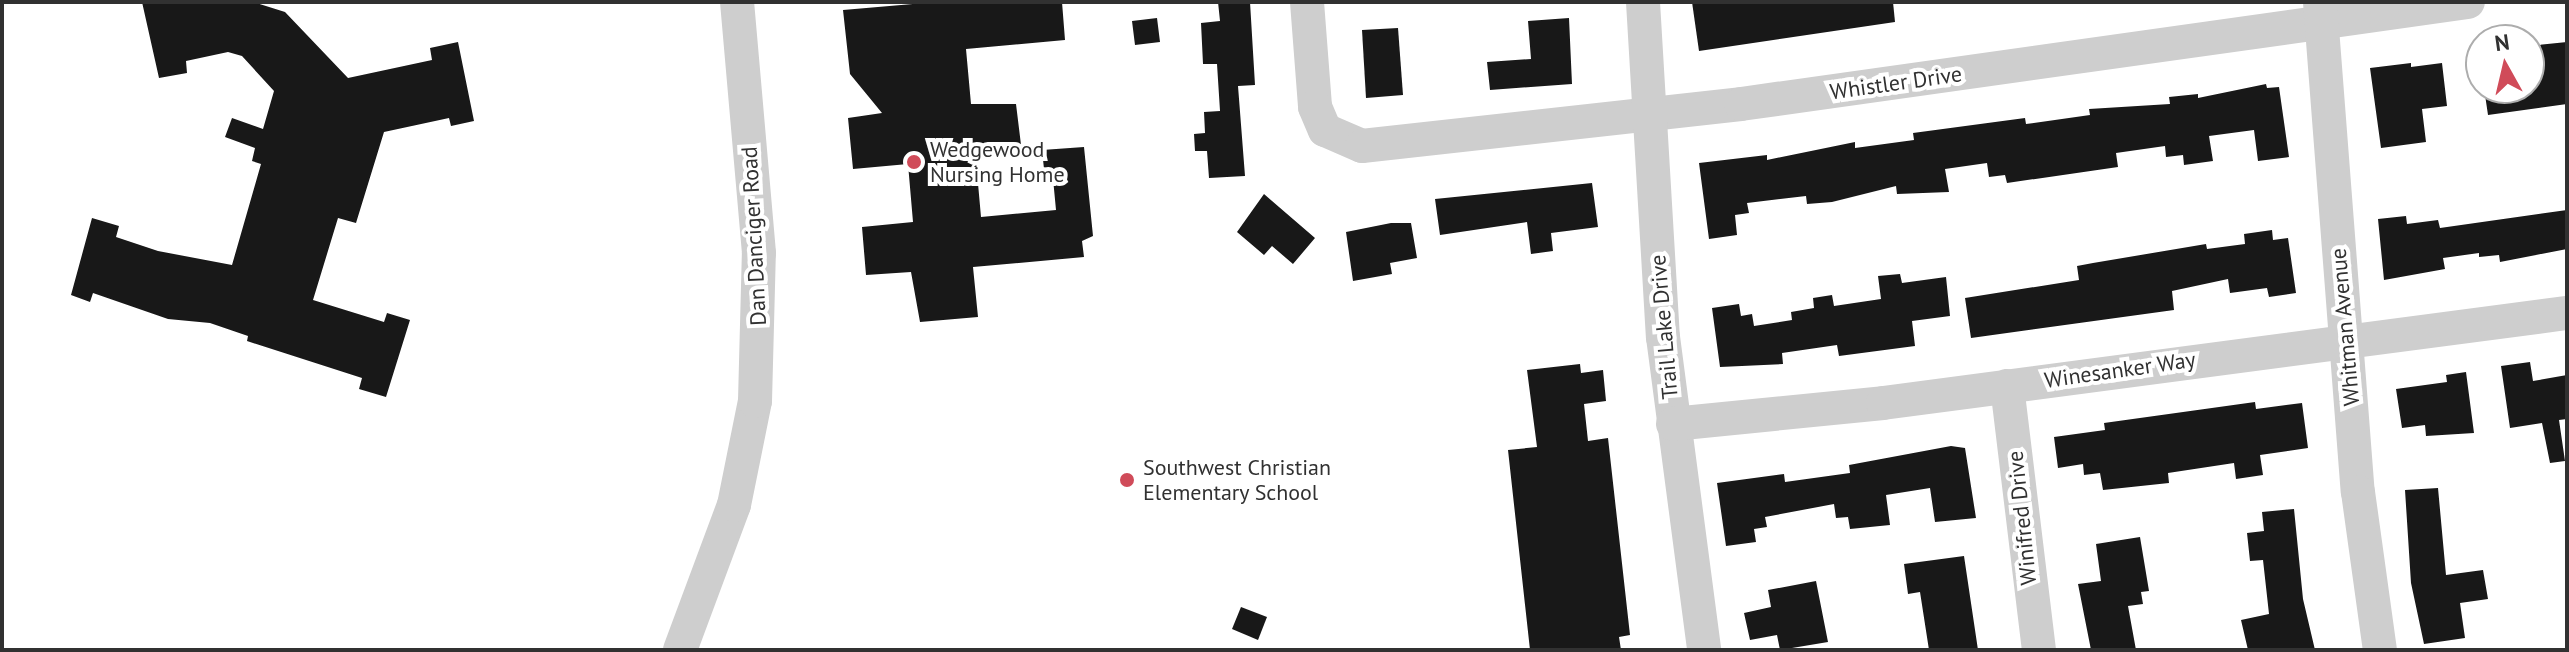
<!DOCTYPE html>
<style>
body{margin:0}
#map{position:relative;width:2569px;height:652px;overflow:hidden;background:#fff;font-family:"PT Sans",sans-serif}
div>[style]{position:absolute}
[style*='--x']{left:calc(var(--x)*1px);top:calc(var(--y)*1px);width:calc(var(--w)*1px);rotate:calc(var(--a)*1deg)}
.building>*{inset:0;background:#181818}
.minor>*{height:34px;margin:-17px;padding:0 17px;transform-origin:17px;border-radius:17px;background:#cecece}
.dots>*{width:22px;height:22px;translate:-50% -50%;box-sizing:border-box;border:4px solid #fff;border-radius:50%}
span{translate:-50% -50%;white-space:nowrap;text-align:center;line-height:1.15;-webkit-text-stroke:8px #fff;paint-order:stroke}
.street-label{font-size:22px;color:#313131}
.poi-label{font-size:22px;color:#313131}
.left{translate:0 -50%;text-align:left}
.frame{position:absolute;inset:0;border:4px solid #313131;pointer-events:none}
.north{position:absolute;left:2465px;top:24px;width:80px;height:80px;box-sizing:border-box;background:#fff;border:2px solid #adadad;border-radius:50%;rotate:352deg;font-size:22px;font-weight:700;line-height:32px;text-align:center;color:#313131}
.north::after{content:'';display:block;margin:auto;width:28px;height:36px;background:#d04b59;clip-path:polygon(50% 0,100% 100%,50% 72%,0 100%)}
</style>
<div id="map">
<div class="building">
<div style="clip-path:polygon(142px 2px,253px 2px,285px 12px,348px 78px,432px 60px,430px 48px,458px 42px,474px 121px,451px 126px,449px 118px,384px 132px,356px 223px,338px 218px,313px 300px,384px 322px,387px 313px,410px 320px,386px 397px,359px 389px,362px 378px,247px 341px,248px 336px,210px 323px,168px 319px,93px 293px,90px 302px,71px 295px,92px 218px,119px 226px,116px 237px,158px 251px,232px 265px,261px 164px,252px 161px,255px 148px,225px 137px,232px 118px,263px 129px,274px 91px,242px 56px,228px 52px,186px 61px,187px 73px,159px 78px)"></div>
<div style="clip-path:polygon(936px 2px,1062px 2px,1065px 40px,966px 49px,971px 104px,1016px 104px,1022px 153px,976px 161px,981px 217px,1056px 210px,1052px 168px,1044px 169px,1042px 150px,1084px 147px,1093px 236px,1082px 241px,1084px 257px,973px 267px,978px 317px,920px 322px,911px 272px,866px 275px,862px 227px,913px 222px,908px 164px,853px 169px,848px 118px,882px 113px,850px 74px,843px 10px)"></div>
<div style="clip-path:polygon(1218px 2px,1250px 2px,1255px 85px,1238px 86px,1245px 176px,1209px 178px,1207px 151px,1195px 151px,1194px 134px,1205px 133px,1204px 112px,1220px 111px,1217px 64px,1203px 64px,1201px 23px,1220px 21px)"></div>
<div style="clip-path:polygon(1692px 2px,1893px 2px,1895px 22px,1699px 51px)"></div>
<div style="clip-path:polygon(1157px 18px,1160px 42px,1135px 45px,1132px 21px)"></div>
<div style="clip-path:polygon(1569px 18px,1572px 84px,1490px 90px,1487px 62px,1531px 59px,1528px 21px)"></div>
<div style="clip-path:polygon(1398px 28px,1403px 95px,1366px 98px,1362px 30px)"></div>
<div style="clip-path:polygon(2567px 42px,2567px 104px,2488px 115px,2484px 88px,2529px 88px,2529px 46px)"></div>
<div style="clip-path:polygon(2411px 63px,2411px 67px,2442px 63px,2447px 106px,2422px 109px,2426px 142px,2381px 148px,2370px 68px)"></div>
<div style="clip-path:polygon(2266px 84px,2267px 88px,2279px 87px,2289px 157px,2258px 161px,2254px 130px,2209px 136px,2213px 161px,2184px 165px,2183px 155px,2166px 157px,2165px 146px,2116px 153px,2118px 167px,2007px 183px,2005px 175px,1989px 177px,1987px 163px,1945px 169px,1949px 192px,1897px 194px,1896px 186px,1832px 202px,1807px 204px,1806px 196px,1747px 203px,1749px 213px,1735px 215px,1737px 235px,1709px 239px,1699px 163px,1767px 155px,1767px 160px,1855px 142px,1855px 148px,1914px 140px,1913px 133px,2025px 118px,2026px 124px,2090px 115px,2089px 109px,2170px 104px,2169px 97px,2198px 94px,2198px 98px)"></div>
<div style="clip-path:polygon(1592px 183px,1598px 227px,1551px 233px,1553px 251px,1531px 254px,1527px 222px,1440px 235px,1435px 199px)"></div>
<div style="clip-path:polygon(1264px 194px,1315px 238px,1293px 264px,1272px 246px,1264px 255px,1237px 232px)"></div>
<div style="clip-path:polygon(2567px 210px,2567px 249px,2500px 262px,2499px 255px,2479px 257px,2479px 253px,2443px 258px,2445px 269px,2384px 280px,2378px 219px,2406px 216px,2407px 224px,2438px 220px,2440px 228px)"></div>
<div style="clip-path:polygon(1391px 223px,1411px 223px,1417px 258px,1390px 263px,1392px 274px,1353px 281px,1346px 232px)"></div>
<div style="clip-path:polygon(2272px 230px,2273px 240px,2288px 238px,2296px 293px,2269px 297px,2267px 288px,2230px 293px,2228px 279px,2172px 291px,2174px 310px,1971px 338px,1965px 298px,2079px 280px,2077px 266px,2093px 263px,2206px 244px,2207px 249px,2245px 244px,2244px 234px)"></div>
<div style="clip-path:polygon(1900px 274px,1902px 283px,1946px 277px,1950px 316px,1912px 321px,1915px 346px,1839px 356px,1837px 345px,1782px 353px,1783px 364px,1720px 367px,1712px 308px,1739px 304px,1741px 316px,1752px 314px,1754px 326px,1792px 320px,1791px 312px,1814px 308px,1813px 298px,1832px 295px,1834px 306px,1881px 299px,1878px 276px)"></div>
<div style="clip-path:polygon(2530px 362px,2533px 381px,2567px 375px,2567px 419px,2559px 420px,2565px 461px,2550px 463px,2542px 423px,2510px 428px,2501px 366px)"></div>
<div style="clip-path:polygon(1580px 364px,1581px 373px,1603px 370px,1606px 401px,1584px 404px,1588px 441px,1608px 438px,1630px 635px,1619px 637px,1621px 650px,1530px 650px,1508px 450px,1537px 447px,1527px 370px)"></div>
<div style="clip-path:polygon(2466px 372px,2474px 433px,2426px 436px,2425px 425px,2402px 428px,2396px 389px,2447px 382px,2446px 375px)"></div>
<div style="clip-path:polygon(2255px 402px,2256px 409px,2302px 403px,2308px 448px,2260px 455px,2263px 475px,2236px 479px,2234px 463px,2168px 473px,2169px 483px,2103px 490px,2100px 473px,2084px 475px,2083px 464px,2058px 468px,2054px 437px,2105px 430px,2104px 423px)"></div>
<div style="clip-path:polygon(1951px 446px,1965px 448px,1976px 518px,1935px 522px,1930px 488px,1886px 495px,1890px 525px,1850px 529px,1848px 517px,1836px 518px,1834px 504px,1765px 517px,1767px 527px,1754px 529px,1756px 542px,1726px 546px,1717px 483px,1784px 474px,1785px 482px,1850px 473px,1849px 465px)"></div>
<div style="clip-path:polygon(2438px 488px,2446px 575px,2483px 570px,2488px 599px,2460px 603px,2465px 638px,2424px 644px,2411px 583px,2405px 490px)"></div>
<div style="clip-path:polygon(2294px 509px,2303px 599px,2315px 650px,2248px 650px,2241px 620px,2269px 614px,2263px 560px,2250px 561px,2247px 533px,2264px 531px,2262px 512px)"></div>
<div style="clip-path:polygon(2140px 537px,2149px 591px,2141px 592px,2143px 604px,2128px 606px,2136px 650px,2091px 650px,2078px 584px,2101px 581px,2096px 544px)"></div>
<div style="clip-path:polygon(1964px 556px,1978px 650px,1929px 650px,1920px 592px,1908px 594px,1904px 564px)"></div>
<div style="clip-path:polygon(1816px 581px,1828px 642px,1780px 650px,1777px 635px,1750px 640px,1744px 613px,1771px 607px,1768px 590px)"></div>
<div style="clip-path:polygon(1241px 607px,1267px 617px,1258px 640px,1232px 629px)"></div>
</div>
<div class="minor">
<div style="--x:1307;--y:2;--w:105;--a:85.6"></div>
<div style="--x:1315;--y:107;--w:25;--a:67"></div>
<div style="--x:1325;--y:130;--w:40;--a:23.4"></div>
<div style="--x:1362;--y:146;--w:381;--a:-6.3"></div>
<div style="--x:1741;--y:104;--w:734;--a:-7.99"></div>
<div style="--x:1643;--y:2;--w:336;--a:86.6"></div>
<div style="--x:1663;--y:337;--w:316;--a:82.5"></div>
<div style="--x:2320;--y:2;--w:491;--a:85.6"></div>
<div style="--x:2358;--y:492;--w:160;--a:82.1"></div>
<div style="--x:2007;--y:386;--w:266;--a:83.1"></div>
<div style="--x:1673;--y:424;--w:211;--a:-5.7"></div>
<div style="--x:1883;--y:403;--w:690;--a:-7.5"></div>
<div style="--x:680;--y:650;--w:155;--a:-69.6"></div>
<div style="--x:734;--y:505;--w:106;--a:-78.6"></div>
<div style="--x:755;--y:401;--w:148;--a:-88.5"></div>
<div style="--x:759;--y:253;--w:252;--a:-95"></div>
</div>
<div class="dots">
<div style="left:914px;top:162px;background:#d04b59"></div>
<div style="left:1127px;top:480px;background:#d04b59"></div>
</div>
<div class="street-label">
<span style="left:1896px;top:83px;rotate:-8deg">Whistler Drive</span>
<span style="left:754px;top:236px;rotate:-93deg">Dan Danciger Road</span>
<span style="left:1664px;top:327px;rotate:-95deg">Trail Lake Drive</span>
<span style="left:2345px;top:327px;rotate:-95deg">Whitman Avenue</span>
<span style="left:2120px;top:370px;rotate:-8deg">Winesanker Way</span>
<span style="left:2022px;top:518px;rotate:-96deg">Winifred Drive</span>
</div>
<div class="poi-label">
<span class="left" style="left:930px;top:162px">Wedgewood<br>Nursing Home</span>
<span class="left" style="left:1143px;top:480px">Southwest Christian<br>Elementary School</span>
</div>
<div class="frame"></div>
<div class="north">N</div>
</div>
